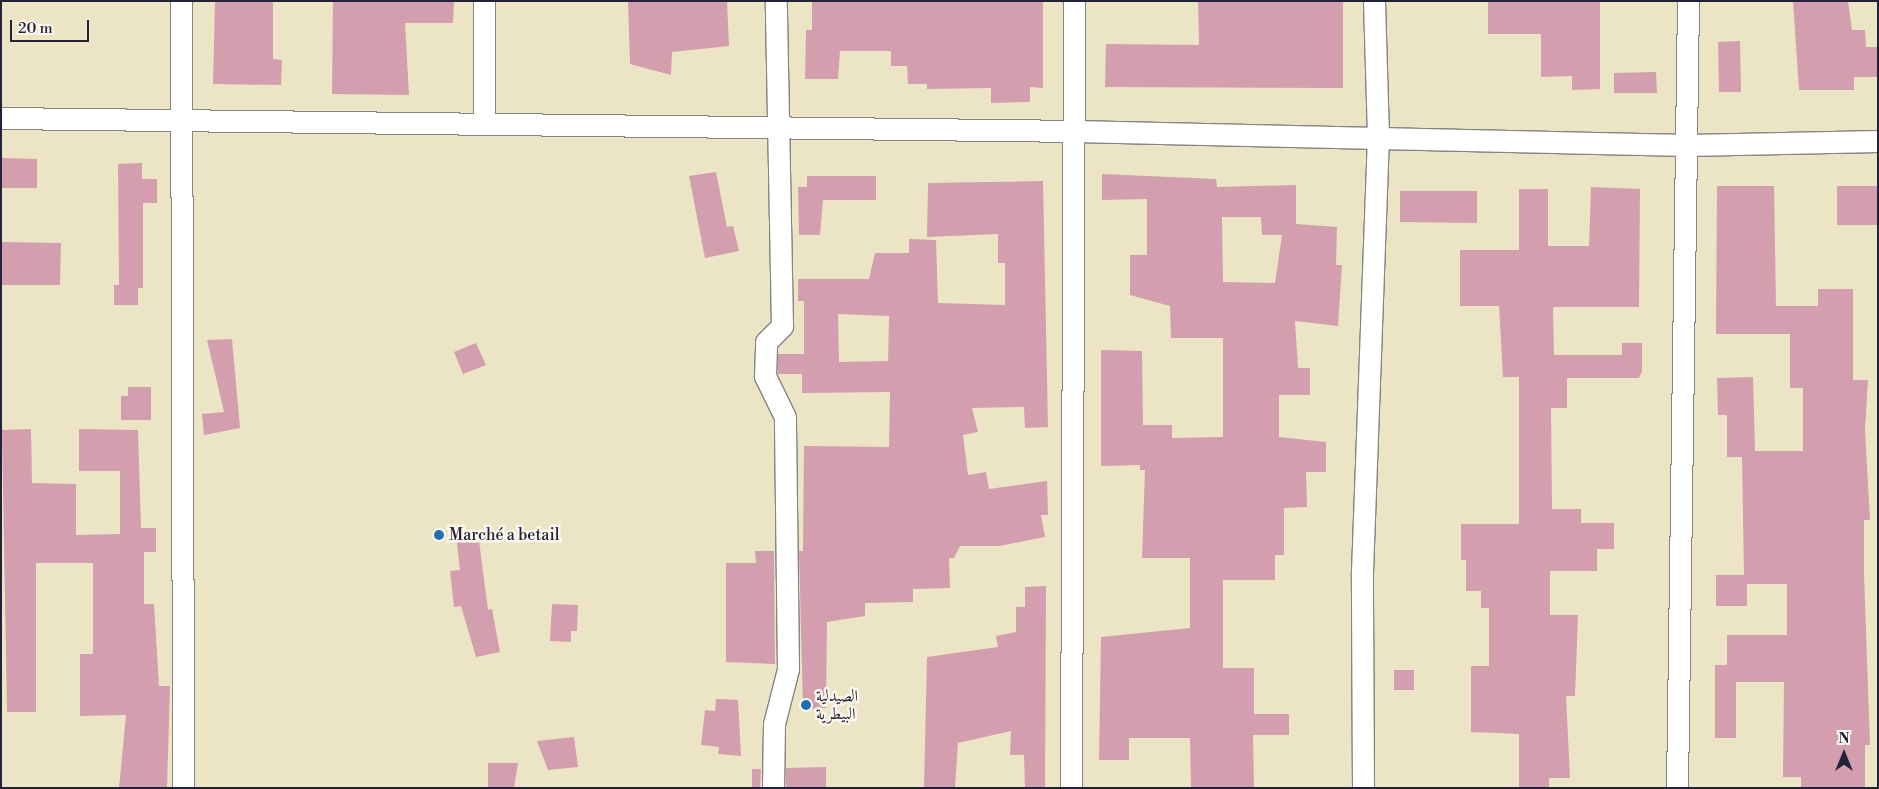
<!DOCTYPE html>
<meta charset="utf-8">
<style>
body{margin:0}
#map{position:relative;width:1879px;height:789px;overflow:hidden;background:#ebe5c6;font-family:"Libre Bodoni",Amiri,serif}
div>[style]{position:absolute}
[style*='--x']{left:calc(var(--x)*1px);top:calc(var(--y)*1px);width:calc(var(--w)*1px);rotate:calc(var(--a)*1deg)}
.building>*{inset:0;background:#d39eae}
.roads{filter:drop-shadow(1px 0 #868480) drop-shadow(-1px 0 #868480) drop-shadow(0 1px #868480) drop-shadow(0 -1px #868480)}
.minor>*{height:21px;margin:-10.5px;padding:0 10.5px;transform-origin:10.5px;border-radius:10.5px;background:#fff}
.dots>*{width:14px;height:14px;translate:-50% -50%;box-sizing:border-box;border:2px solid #fbf7ec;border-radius:50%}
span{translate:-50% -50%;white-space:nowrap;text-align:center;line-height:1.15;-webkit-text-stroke:5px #fbf7ec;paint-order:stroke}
.poi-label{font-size:16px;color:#22223b}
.left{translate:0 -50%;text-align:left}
.frame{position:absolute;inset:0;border:2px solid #22223b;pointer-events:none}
.north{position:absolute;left:1819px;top:729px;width:50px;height:50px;-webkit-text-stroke:4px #fbf7ec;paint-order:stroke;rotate:0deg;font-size:14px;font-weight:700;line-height:20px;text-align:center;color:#22223b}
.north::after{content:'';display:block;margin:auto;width:18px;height:22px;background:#22223b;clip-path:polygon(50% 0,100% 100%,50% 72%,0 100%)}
.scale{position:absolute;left:10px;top:20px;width:79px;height:22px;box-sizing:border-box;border:2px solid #22223b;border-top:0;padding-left:6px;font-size:15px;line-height:18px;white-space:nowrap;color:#22223b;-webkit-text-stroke:4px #fbf7ec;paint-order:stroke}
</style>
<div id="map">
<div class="building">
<div style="clip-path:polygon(215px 1px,273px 1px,273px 59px,282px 60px,281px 85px,213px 84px)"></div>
<div style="clip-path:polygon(333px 1px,454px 1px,453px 23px,405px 23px,409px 95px,332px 94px)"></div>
<div style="clip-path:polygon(628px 1px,727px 1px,729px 46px,672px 52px,671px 75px,630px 64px)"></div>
<div style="clip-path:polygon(812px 1px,1043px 1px,1043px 88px,1030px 87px,1030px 102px,991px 103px,991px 88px,927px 89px,927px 84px,908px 84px,907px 66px,891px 66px,891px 51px,840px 51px,838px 79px,805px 79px,806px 30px,812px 30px)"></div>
<div style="clip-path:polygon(1198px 1px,1343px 1px,1343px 88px,1105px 87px,1106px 44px,1199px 45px)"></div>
<div style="clip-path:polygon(1488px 1px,1600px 1px,1600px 89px,1572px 90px,1572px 76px,1541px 77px,1541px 34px,1488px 34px)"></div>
<div style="clip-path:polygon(1793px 1px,1848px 1px,1852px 30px,1865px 30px,1866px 47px,1878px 47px,1878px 77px,1854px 77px,1854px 90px,1799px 90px)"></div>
<div style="clip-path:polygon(1740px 41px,1741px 92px,1719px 92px,1718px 42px)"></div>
<div style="clip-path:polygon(1656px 72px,1657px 93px,1614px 93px,1614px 73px)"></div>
<div style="clip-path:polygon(2px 158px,37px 159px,37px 188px,2px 188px)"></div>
<div style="clip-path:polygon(142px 163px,142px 179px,157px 179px,157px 203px,143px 203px,143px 288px,138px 288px,138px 305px,114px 305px,114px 285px,119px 285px,118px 164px)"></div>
<div style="clip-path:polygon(716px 172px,727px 227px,733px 226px,739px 251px,705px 258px,689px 176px)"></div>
<div style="clip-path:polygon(evenodd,1102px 174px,1216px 179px,1217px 187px,1296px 185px,1296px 224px,1337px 227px,1336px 265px,1342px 265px,1338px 326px,1295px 321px,1298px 368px,1310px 368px,1310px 395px,1279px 395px,1279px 437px,1326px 442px,1326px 472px,1306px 472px,1307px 507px,1284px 508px,1284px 555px,1275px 555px,1275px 580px,1223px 580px,1223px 668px,1254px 668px,1254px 714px,1289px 714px,1289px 735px,1253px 735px,1254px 788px,1191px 788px,1190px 738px,1129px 738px,1129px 760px,1099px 760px,1101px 637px,1190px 628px,1190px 558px,1142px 558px,1145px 470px,1140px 470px,1140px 465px,1101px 466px,1101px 350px,1142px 351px,1143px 425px,1172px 425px,1172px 438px,1223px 437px,1223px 338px,1171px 338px,1170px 306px,1130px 295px,1130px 255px,1147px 255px,1147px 199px,1102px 200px,1102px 174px,1222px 217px,1261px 217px,1262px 235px,1282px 235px,1275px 283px,1223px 282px,1222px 217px)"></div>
<div style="clip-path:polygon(807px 176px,876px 176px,876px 200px,823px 200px,820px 235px,799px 235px,798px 187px,807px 187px)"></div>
<div style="clip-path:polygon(evenodd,1043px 181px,1048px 427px,1025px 428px,1024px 407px,972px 408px,978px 432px,963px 435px,968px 475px,986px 472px,989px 489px,1047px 481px,1048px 515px,1041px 515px,1045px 537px,999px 546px,960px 546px,954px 558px,949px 558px,950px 588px,913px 589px,913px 602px,865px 603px,865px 616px,827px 622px,826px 708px,803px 709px,799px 551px,803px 551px,804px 446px,889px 447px,890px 392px,802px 393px,802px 374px,778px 374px,778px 354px,804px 354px,804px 301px,798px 301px,798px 279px,869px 279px,875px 253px,909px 253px,909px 239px,936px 240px,938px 303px,1005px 305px,1005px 263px,998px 263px,998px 234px,927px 237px,928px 183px,1043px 181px,838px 314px,889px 316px,888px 361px,839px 362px,838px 314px)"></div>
<div style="clip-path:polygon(1717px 186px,1774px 186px,1776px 306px,1818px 306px,1818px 289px,1853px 289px,1853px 380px,1868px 380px,1865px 430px,1870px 520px,1864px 520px,1864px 573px,1870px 745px,1865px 745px,1865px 787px,1801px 788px,1801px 777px,1783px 777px,1784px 682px,1736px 682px,1736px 738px,1715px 738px,1715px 665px,1727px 665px,1727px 635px,1787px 635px,1787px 584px,1747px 584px,1747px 606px,1716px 606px,1716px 575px,1744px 575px,1742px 457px,1727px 457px,1727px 415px,1718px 415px,1717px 378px,1753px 377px,1755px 451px,1803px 451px,1803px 388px,1790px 388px,1790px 334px,1716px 334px)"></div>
<div style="clip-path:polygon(1837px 186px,1878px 186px,1878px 225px,1837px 225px)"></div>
<div style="clip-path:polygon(1591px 187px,1640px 189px,1639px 307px,1553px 307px,1554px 355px,1622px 355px,1622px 343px,1642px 343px,1642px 371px,1639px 378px,1567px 378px,1567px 408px,1551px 408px,1552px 509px,1581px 509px,1581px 523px,1614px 523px,1614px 549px,1597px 549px,1597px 571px,1550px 571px,1550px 615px,1578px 615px,1575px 696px,1566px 696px,1570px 778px,1549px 778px,1549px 788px,1519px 788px,1519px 734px,1471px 732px,1471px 666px,1489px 666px,1489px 608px,1481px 608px,1481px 591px,1466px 591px,1466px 560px,1461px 560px,1461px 524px,1519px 524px,1519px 377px,1503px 377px,1499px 306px,1460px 306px,1460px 250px,1519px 250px,1519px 189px,1548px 189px,1548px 246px,1589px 246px)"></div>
<div style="clip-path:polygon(1400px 191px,1477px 191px,1477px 223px,1400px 222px)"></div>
<div style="clip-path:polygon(2px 242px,61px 243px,60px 285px,1px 285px)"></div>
<div style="clip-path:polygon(232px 339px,240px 428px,204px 435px,202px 414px,224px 412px,207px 340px)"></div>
<div style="clip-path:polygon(476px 343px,486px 365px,463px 374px,454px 352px)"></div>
<div style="clip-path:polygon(128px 387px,151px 387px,151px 420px,121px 420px,121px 396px,128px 396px)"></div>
<div style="clip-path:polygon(31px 429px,32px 483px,76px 484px,76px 535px,120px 534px,120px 471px,79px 471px,79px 429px,138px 430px,141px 528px,156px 528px,156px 552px,144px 552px,144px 604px,154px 604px,159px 686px,170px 686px,167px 788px,119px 788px,126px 715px,80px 716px,80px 654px,93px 654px,93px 563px,36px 563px,36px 712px,7px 712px,2px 430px)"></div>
<div style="clip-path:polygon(478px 533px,488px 610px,492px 609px,500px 652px,476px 657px,461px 606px,454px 607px,450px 571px,460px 570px,456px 535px)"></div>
<div style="clip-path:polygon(755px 551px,774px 551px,775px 664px,726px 662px,726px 563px,756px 563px)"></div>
<div style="clip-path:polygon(1046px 586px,1045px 788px,1025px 788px,1024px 755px,1010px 755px,1011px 731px,958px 743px,955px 788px,924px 788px,927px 657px,998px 647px,996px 636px,1016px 632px,1016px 607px,1025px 607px,1025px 587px)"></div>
<div style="clip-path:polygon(552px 604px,578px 605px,577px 631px,571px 631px,571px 642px,550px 641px)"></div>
<div style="clip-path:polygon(1394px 670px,1414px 670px,1414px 690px,1394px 690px)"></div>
<div style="clip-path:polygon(716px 699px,738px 700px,741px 756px,718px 754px,719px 747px,701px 745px,705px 710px,715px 711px)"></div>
<div style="clip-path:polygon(574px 737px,578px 767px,548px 770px,537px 741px)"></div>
<div style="clip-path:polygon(488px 763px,518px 763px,514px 788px,488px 788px)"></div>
<div style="clip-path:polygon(826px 767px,826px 788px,786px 788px,786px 768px)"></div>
<div style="clip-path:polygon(752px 769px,761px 769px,760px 788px,752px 788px)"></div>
</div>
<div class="roads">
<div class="minor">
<div style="--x:181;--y:1;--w:787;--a:89.85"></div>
<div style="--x:1;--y:118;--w:1073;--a:0.69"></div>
<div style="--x:1074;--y:131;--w:614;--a:1.31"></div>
<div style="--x:1688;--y:145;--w:190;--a:-1.2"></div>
<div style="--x:484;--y:122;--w:121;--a:-90"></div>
<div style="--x:773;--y:788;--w:64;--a:-89.1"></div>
<div style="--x:774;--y:724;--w:57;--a:-75.7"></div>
<div style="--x:788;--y:669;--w:252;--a:-90.7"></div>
<div style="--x:785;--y:417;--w:46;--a:-116"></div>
<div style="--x:765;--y:376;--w:34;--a:-88"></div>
<div style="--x:766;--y:342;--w:23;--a:-45"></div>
<div style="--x:782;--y:326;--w:325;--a:-91.1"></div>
<div style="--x:1071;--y:788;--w:787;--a:-89.78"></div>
<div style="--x:1363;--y:788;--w:216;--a:-90.3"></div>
<div style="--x:1362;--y:572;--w:436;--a:-87.9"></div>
<div style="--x:1378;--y:136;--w:135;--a:-91.7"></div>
<div style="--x:1677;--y:788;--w:787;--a:-89.2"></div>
</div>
</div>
<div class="dots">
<div style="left:439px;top:535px;background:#1f6fb2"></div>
<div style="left:806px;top:705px;background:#1f6fb2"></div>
</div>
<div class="poi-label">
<span class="left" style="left:449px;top:535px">Marché a betail</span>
<span class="left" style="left:816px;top:705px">الصيدلية<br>البيطرية</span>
</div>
<div class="frame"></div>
<div class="north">N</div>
<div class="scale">20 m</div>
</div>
